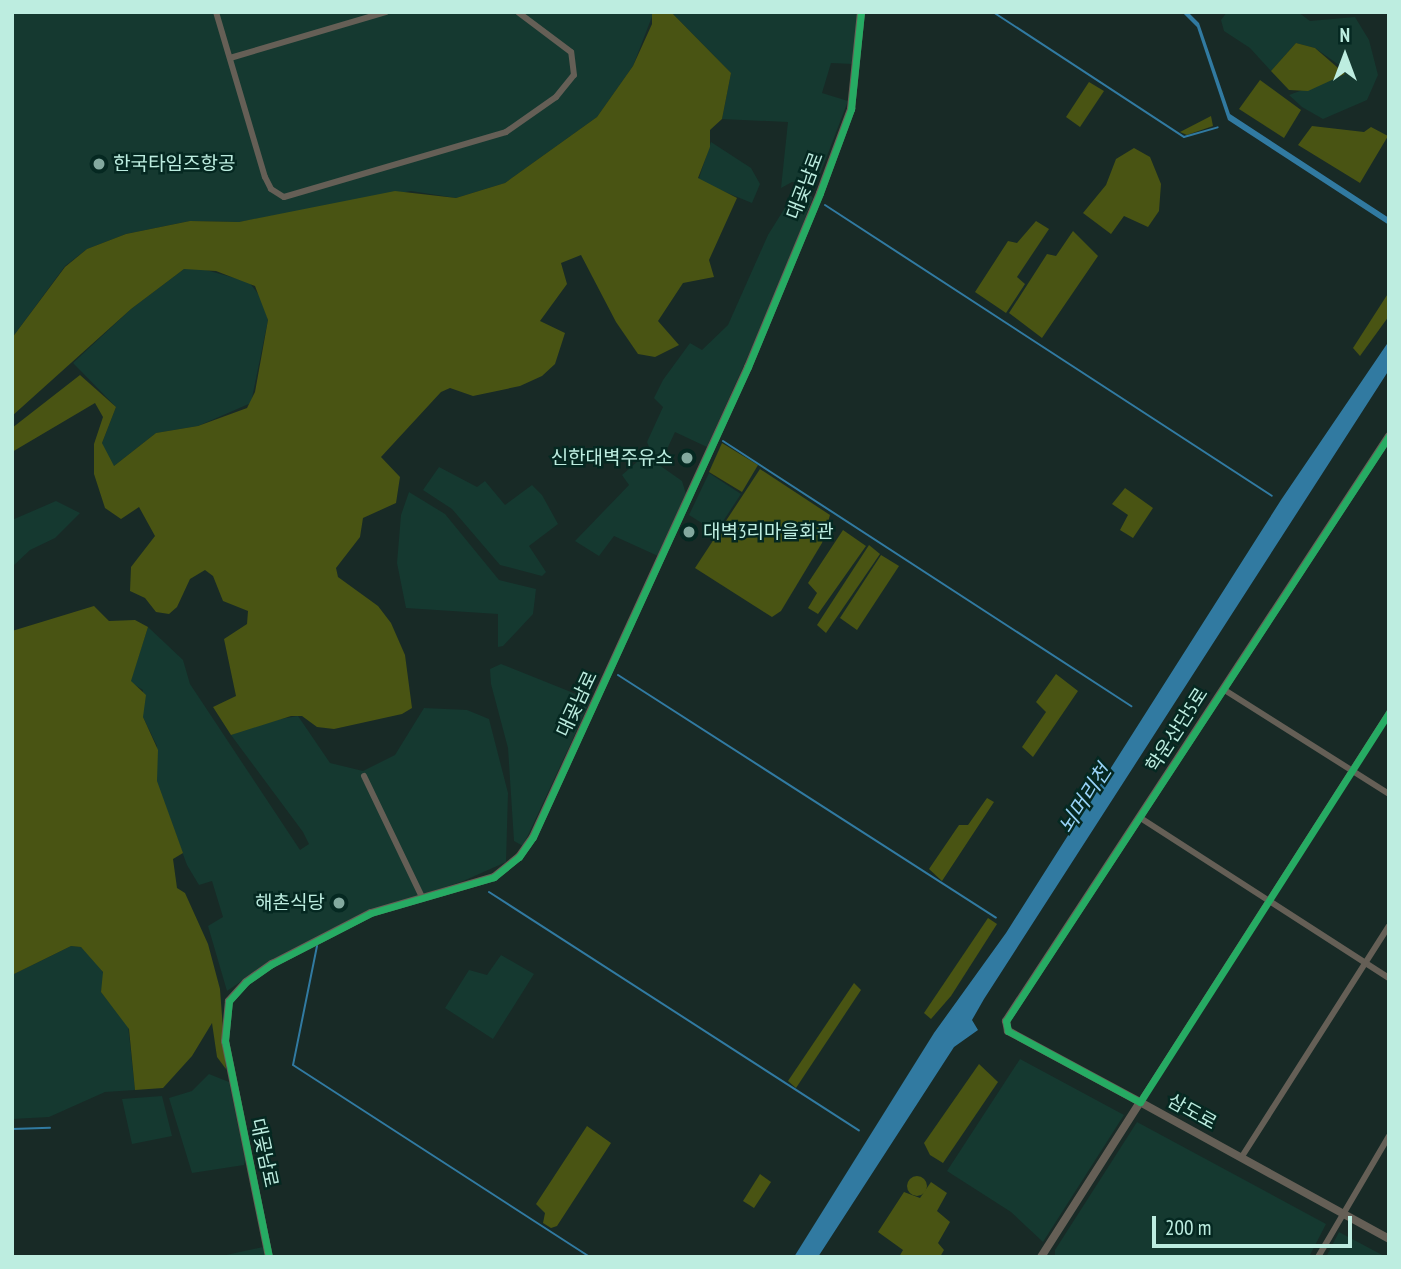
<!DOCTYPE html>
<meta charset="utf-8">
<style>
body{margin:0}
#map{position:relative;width:1401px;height:1269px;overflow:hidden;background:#182a26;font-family:"PT Sans Narrow","Noto Sans KR",sans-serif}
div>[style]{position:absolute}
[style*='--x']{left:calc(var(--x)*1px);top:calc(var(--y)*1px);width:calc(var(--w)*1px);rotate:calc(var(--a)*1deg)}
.built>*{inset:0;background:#153930}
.green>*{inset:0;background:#495413}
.round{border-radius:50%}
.water>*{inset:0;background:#317aa1}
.stream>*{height:2px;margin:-1px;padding:0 1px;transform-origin:1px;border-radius:1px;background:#317aa1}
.minor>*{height:6px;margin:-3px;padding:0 3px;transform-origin:3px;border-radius:3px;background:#655f56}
.tertiary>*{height:8px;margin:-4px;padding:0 4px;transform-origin:4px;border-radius:4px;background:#655f56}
.cycleway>*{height:7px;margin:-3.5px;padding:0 3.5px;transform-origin:3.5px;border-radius:3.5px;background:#26ab63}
.dots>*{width:19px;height:19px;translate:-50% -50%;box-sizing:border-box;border:4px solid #052821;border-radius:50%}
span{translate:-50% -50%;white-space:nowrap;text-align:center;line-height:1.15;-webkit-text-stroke:5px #052821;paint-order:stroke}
.poi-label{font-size:19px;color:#bdede0}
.left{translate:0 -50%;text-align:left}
.right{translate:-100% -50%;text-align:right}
.street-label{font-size:19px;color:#bdede0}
.water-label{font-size:21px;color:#99d3f8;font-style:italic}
.frame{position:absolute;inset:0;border:14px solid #bdede0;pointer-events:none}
.north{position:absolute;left:1310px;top:21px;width:70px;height:70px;-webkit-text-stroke:5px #052821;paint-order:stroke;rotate:0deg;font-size:19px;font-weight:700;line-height:28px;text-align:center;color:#bdede0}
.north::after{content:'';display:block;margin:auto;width:24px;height:32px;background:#bdede0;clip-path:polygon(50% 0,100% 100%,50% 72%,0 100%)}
.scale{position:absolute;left:1152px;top:1216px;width:200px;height:32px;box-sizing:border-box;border:4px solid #bdede0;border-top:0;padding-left:9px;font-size:21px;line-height:24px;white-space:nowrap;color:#bdede0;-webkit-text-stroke:5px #052821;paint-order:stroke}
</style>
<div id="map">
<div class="built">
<div style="clip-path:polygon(12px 12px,652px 12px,653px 14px,633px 66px,597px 117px,505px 183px,456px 198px,411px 191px,239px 222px,190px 221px,126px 234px,87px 249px,65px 266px,12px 338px)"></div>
<div style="clip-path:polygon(671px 12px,858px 12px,853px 64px,831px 63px,822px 93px,848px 101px,816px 185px,792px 182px,781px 188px,788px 122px,722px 119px,731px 73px)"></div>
<div style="clip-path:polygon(1227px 12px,1298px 12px,1310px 21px,1355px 17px,1369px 40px,1378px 75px,1367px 100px,1323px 119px,1302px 107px,1289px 95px,1343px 75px,1339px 65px,1315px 48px,1296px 43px,1271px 71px,1250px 48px,1224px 31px,1221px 20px)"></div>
<div style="clip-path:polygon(711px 142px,751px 168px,760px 184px,752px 203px,698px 181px)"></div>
<div style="clip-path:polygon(796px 190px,807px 191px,813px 198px,773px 301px,707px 447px,675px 432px,662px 460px,651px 452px,647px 442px,663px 407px,654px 398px,663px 380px,690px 343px,702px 350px,728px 325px,768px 235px)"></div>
<div style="clip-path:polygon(199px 268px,249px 282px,262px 299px,268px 320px,251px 403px,198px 426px,156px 433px,114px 466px,109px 464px,102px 443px,116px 407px,73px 363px,131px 309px,184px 269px)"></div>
<div style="clip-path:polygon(645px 455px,682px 481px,686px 494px,658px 556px,614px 536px,599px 556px,575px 541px,629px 485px,622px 475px)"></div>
<div style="clip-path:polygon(439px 467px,477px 487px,485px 481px,505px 505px,532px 485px,542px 495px,558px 524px,529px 546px,546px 572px,542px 576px,500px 565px,452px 509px,423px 490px)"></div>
<div style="clip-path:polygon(709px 473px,741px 494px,716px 532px,689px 515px)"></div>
<div style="clip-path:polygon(409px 492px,445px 514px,499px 580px,536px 589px,533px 614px,503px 646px,498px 647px,498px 614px,406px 608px,397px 563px,401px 515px)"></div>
<div style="clip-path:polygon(56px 501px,80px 513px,55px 538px,30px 550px,12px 567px,12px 520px)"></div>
<div style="clip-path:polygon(148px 627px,183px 660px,190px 684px,300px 850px,309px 844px,303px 832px,231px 735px,263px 722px,298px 716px,330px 763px,363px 771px,395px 755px,424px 708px,467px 710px,489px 719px,508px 793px,506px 862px,461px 882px,357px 916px,274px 959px,227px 991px,208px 926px,223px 917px,212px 881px,199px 885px,187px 865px,156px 781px,157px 746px,143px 717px,143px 690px,130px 682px)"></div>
<div style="clip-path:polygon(501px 664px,591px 700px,523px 846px,514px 841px,508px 748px,491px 684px,490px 669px)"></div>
<div style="clip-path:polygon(71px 946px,81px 947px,96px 961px,105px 976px,101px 992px,128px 1025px,135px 1090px,105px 1092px,49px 1117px,12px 1119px,12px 975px)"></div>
<div style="clip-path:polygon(501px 955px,534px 974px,493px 1039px,445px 1008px,469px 970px,487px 975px)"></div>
<div style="clip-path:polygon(1020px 1059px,1124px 1115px,1043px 1242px,1011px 1212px,947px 1171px)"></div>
<div style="clip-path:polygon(209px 1074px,229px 1082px,245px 1160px,244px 1165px,192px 1173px,169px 1098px,192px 1091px)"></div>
<div style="clip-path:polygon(162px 1096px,172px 1136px,132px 1144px,122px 1099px)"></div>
<div style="clip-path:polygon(1137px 1122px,1326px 1224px,1309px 1257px,1055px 1257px,1055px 1250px)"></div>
<div style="clip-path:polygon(1339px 1232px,1386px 1257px,1326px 1257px)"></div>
<div style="clip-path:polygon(263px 1247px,265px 1257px,217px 1257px)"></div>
</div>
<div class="green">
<div style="clip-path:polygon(652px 12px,671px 12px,731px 73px,722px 119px,710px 130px,710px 147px,698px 178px,737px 198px,709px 260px,714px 277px,683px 283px,658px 321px,679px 345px,655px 357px,638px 354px,616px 322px,581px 255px,561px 263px,567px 284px,540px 321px,565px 333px,555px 364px,542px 376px,520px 386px,473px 396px,450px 388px,441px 392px,381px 457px,400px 477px,396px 503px,363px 518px,360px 537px,336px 568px,338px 577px,378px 606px,391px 623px,405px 655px,412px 708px,402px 714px,334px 729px,317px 727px,302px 716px,291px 716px,231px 735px,213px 707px,236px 696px,224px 639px,247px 624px,248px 611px,223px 601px,213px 576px,205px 570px,190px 579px,177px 607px,169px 614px,156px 612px,145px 598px,130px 591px,131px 567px,155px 536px,139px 507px,121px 519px,105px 508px,94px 474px,94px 444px,103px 417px,95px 403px,12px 452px,12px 428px,80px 375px,116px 407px,102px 443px,114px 466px,156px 433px,198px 426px,247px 408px,255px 392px,268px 320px,255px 286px,216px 271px,184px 269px,131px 309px,12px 416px,12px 338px,65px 267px,87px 249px,126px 234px,190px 221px,239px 222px,395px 191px,456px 198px,505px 183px,597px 117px,633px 66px,652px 24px)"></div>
<div style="clip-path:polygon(1296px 43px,1315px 48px,1345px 74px,1308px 91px,1289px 90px,1271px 71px)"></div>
<div style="clip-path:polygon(1260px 80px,1301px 110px,1284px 138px,1239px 109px)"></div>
<div style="clip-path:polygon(1089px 82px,1104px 91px,1080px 127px,1066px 117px)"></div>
<div style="clip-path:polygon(1211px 116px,1213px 126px,1187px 135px,1180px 132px)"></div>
<div style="clip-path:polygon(1312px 126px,1364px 132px,1371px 127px,1388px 136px,1360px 183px,1298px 145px)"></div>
<div style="clip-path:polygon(1134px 148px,1150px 157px,1161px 184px,1159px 211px,1148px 227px,1124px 216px,1111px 234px,1083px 213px,1106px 185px,1116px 159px)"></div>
<div style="clip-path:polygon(1036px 221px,1049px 229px,1017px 277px,1025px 284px,1006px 313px,975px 292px,1008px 241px,1017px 243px)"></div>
<div style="clip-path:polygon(1073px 231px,1098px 256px,1042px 338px,1009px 313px,1047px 254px,1056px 256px)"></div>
<div style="clip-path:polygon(1389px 292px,1389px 316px,1360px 356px,1353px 348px)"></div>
<div style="clip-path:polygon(722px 443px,758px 465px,742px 492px,709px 472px)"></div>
<div style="clip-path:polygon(760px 469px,830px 515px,822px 543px,781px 611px,772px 617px,695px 568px)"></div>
<div style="clip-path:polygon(1125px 488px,1153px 508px,1133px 538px,1120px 530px,1128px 515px,1112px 504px)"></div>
<div style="clip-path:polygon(843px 530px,866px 546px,818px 614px,808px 608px,817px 593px,808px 583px)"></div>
<div style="clip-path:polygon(869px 545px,880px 554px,826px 633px,817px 625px)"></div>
<div style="clip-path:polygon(881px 555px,899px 566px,857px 630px,840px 618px)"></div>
<div style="clip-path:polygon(94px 606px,109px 621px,135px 620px,148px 627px,131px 681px,146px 695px,143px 717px,158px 750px,157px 781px,183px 853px,173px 859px,177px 888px,185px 893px,208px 944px,220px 989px,226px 1069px,217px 1057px,212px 1023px,192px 1056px,163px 1088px,135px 1090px,129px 1029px,101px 992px,103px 972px,81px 947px,71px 946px,12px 975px,12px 631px)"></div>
<div style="clip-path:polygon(1056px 674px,1078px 691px,1033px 757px,1022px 747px,1046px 712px,1036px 702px)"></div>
<div style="clip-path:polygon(987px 798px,994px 802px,942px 881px,929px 869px,959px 825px,968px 825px)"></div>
<div style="clip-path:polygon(988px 918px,997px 924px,951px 996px,931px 1019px,924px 1013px)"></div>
<div style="clip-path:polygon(854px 983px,861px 990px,796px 1088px,788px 1081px)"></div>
<div style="clip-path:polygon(979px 1064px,998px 1082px,943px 1163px,930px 1155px,924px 1143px)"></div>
<div style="clip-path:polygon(587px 1126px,611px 1143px,557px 1226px,551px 1228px,543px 1223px,545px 1213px,536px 1204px)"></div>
<div style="clip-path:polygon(760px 1174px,771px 1182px,754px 1208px,743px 1201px)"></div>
<div class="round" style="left:907px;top:1176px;width:20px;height:20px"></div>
<div style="clip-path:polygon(931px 1182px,947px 1193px,937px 1211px,950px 1222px,938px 1243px,944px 1250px,940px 1257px,899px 1257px,903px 1250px,878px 1232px,904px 1192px,920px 1198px)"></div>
</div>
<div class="water">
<div style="clip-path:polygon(1182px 12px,1189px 13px,1199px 23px,1230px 114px,1389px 218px,1389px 225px,1228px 120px,1197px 27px)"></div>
<div style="clip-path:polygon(1389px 341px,1389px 370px,984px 999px,972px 1020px,978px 1030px,954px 1047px,818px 1257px,794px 1257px,934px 1033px,1006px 933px,1281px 500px)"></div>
</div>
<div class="stream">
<div style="--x:993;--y:12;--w:228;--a:33.2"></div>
<div style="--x:1184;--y:137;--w:35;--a:-16"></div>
<div style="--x:825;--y:205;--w:533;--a:33.06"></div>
<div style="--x:723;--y:441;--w:487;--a:33"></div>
<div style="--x:618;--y:675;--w:449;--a:32.7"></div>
<div style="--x:489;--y:892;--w:440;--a:32.8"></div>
<div style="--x:317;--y:946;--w:121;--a:101.4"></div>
<div style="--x:293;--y:1065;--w:354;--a:32.9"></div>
<div style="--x:12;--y:1129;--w:38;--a:-2"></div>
</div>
<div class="minor">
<div style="--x:216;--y:12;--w:172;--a:73.5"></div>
<div style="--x:265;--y:177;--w:13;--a:63"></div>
<div style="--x:271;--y:189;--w:15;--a:32"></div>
<div style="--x:284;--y:197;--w:231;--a:-16.3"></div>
<div style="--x:506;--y:132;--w:61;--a:-35"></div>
<div style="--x:556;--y:97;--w:28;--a:-51"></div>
<div style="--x:574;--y:75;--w:23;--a:-97"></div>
<div style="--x:571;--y:52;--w:66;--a:-143"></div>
<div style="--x:230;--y:58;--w:163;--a:-16.4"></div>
<div style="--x:1223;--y:689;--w:196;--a:32.3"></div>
<div style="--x:364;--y:776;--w:136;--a:64.4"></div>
<div style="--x:1139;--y:817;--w:297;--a:32.8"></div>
<div style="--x:1140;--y:1102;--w:463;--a:-57.4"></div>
<div style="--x:1241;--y:1158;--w:275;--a:-57.5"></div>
<div style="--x:1318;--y:1257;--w:140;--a:-59.6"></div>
</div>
<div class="tertiary">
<div style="--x:1140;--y:1102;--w:150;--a:-151.7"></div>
<div style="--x:1008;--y:1031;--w:10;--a:-101"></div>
<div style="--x:1006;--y:1021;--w:699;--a:-56.79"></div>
<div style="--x:269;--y:1257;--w:220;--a:-101.5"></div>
<div style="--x:225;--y:1041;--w:40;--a:-84.3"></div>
<div style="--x:229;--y:1001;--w:25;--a:-48"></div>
<div style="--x:246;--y:982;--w:32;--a:-35"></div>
<div style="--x:272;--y:964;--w:111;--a:-27.3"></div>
<div style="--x:371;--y:913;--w:128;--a:-16.3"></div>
<div style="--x:494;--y:877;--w:32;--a:-39"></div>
<div style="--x:519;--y:857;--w:24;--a:-55"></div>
<div style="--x:533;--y:837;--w:517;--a:-65.42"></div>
<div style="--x:748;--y:367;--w:188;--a:-67.5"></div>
<div style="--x:820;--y:193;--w:90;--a:-69.7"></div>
<div style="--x:851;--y:109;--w:98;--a:-84.1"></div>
<div style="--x:1041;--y:1257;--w:184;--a:-57.4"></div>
<div style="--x:1140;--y:1102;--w:284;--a:28.8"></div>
</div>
<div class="cycleway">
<div style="--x:1389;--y:436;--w:699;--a:123.21"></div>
<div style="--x:1006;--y:1021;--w:10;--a:79"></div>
<div style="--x:1008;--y:1031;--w:150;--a:28.3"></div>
<div style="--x:1140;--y:1102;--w:463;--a:-57.4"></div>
<div style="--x:269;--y:1257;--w:220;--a:-101.5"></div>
<div style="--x:225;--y:1041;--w:40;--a:-84.3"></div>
<div style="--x:229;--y:1001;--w:25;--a:-48"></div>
<div style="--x:246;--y:982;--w:32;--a:-35"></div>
<div style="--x:272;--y:964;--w:111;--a:-27.3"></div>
<div style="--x:371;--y:913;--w:128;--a:-16.3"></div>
<div style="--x:494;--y:877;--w:32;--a:-39"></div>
<div style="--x:519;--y:857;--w:24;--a:-55"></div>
<div style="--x:533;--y:837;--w:517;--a:-65.42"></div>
<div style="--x:748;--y:367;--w:188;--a:-67.5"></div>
<div style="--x:820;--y:193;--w:90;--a:-69.7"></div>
<div style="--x:851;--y:109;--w:98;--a:-84.1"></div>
</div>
<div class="dots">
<div style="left:99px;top:164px;background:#83a99f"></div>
<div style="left:687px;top:458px;background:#83a99f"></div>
<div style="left:689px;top:532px;background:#83a99f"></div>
<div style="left:339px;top:903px;background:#83a99f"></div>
</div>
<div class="poi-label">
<span class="left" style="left:113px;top:164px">한국타임즈항공</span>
<span class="right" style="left:673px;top:458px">신한대벽주유소</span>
<span class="left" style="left:703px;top:532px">대벽3리마을회관</span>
<span class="right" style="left:325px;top:903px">해촌식당</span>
</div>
<div class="street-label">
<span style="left:805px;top:186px;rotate:-69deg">대곶남로</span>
<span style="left:577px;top:704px;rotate:-65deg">대곶남로</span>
<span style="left:1177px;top:730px;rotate:-57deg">학운산단5로</span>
<span style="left:1192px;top:1112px;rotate:29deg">삼도로</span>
<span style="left:264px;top:1153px;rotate:78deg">대곶남로</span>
</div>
<div class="water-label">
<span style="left:1085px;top:799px;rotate:-57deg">뇌머리천</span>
</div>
<div class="frame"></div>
<div class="north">N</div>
<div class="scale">200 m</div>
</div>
